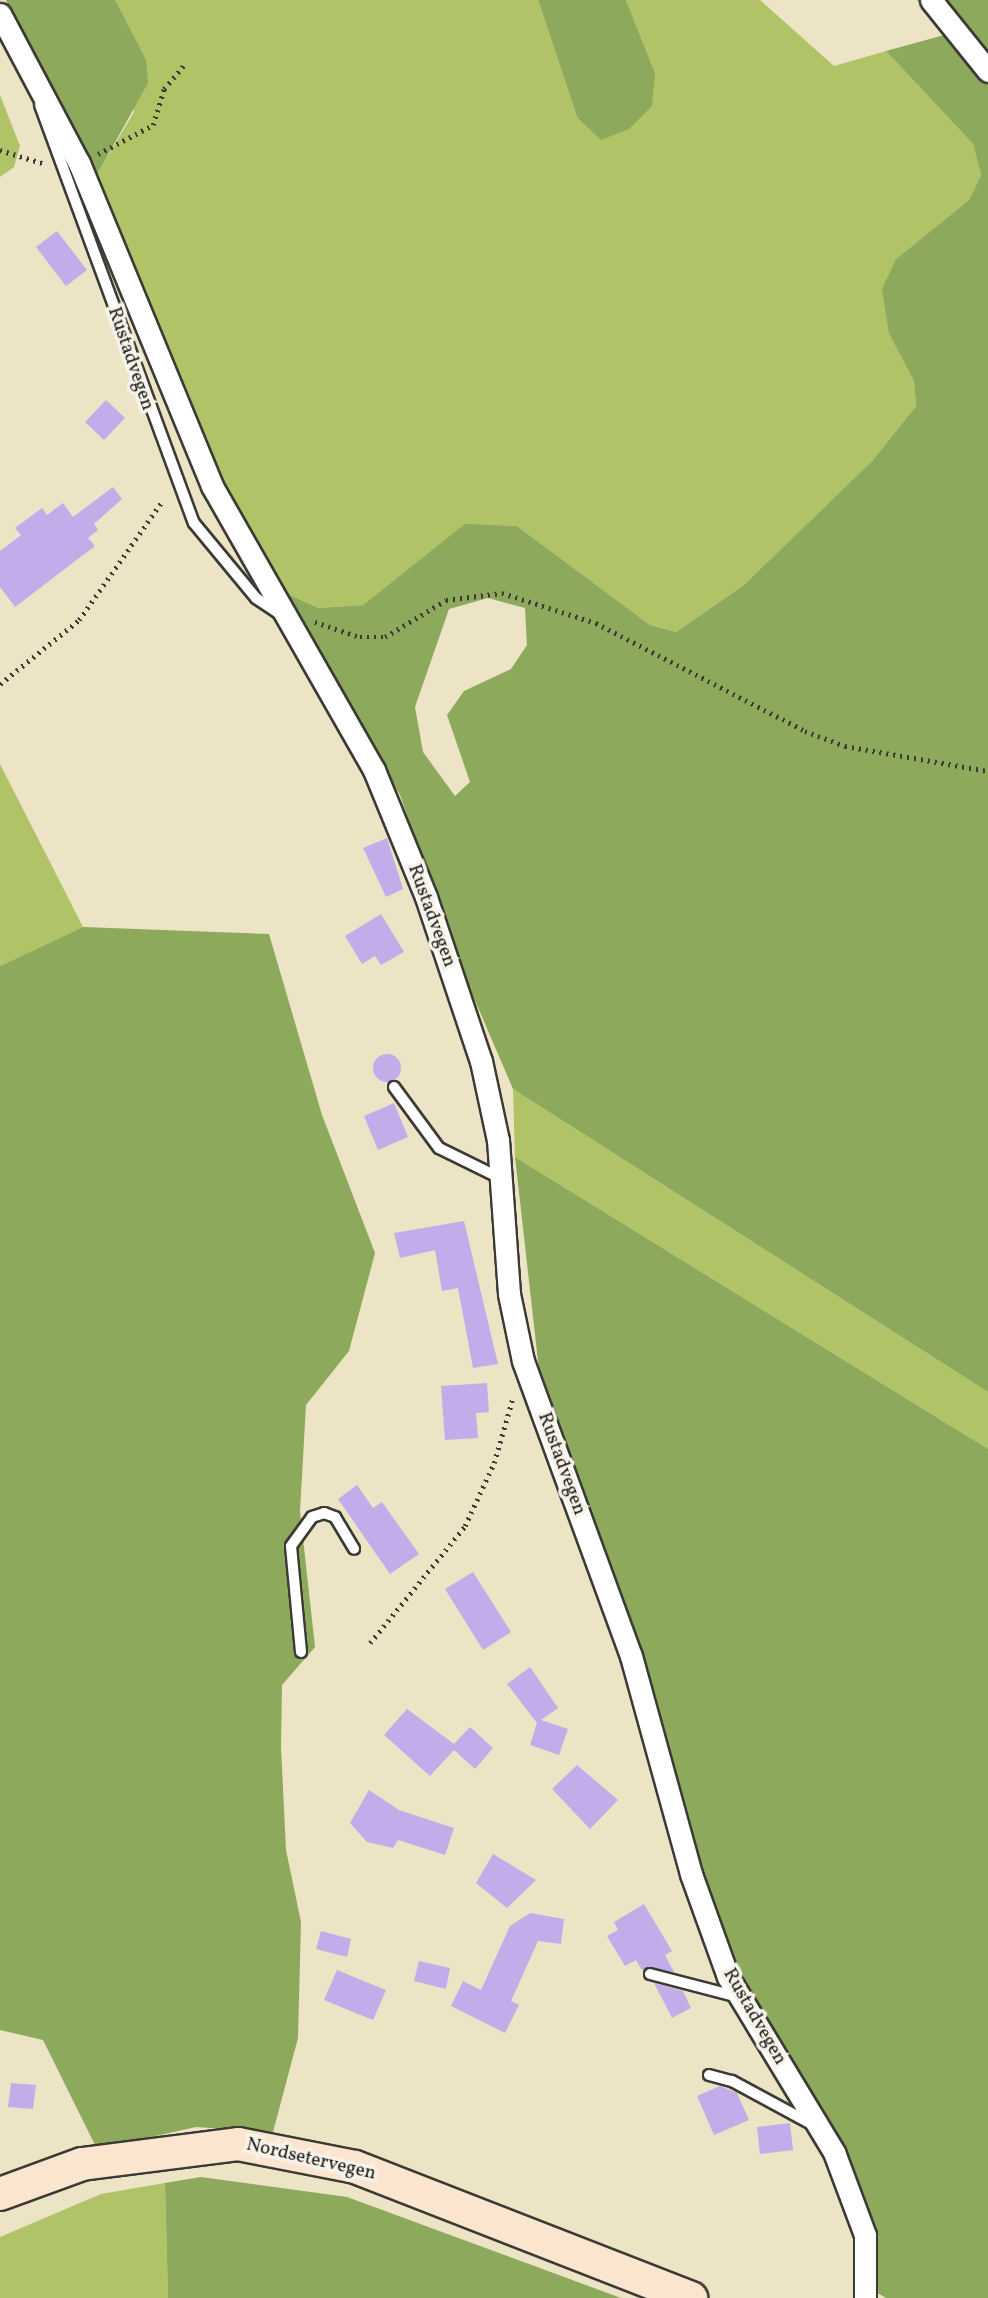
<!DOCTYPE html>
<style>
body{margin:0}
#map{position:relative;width:988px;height:2298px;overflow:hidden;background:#ede3c5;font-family:Vollkorn,serif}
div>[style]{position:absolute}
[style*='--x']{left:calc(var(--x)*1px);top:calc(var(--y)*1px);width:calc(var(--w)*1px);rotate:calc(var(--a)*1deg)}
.green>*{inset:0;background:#b1c367}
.forest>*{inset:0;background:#8ca95c}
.building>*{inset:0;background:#c2adea}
.round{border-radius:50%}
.path>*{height:4.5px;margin-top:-2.25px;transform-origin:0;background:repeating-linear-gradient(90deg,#3b3a35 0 2px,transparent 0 7px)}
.roads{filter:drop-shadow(2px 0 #3b3a35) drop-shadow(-2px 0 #3b3a35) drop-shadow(0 2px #3b3a35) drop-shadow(0 -2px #3b3a35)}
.lane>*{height:10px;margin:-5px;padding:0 5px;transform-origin:5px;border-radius:5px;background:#fff}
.street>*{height:21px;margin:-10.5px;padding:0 10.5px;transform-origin:10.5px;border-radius:10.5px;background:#fff}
.secondary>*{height:32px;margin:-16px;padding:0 16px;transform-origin:16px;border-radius:16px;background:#fbe5cf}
span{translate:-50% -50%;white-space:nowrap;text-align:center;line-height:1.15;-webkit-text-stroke:7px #f7f3e8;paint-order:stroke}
.street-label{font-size:19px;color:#1c1c1c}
</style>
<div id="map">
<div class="green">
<div style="clip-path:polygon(115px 0,538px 0,577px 117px,655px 73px,626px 0,760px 0,834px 66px,886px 51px,973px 144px,981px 175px,969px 200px,896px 259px,889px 334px,914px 381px,916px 406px,873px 460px,744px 585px,676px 632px,650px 625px,517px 526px,465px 525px,363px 605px,318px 608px,273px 587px,197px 482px,102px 214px,98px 173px,134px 112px)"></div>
<div style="clip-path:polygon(0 95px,20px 146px,14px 167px,0 177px)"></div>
<div style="clip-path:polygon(0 764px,83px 927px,0 966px)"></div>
<div style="clip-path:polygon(513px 1089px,988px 1392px,988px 1449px,515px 1157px)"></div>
<div style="clip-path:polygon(165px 2183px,168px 2298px,0 2298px,0 2237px,101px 2194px)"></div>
</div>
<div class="forest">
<div style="clip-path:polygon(6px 0,115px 0,146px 60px,148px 83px,98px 173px,102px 214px,142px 321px,110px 270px)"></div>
<div style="clip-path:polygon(538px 0,626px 0,655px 73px,652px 106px,629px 129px,601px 140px,577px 117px)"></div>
<div style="clip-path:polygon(evenodd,917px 0,988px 0,988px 1392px,513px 1089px,458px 961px,400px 795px,273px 587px,318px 608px,363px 605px,465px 524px,517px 526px,650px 625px,676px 632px,744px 585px,873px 460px,916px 406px,914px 381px,889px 334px,882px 289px,896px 259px,969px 200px,981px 175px,973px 144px,886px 51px,948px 34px,917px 0,488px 598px,525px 608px,527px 645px,511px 669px,464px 691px,447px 715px,470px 782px,455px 796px,423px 752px,415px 707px,449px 609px,488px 598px)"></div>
<div style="clip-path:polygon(83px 927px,269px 934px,322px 1115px,375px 1253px,349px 1351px,306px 1405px,300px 1511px,315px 1647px,282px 1685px,281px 1747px,286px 1850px,301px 1922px,298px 2038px,273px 2132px,196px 2127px,97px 2149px,43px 2040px,0 2030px,0 966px)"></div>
<div style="clip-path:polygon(515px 1157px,988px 1449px,988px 2298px,886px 2298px,858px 2281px,855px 2176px,733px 1971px,694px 1855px,654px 1695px,540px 1379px)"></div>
<div style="clip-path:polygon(201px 2177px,347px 2197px,621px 2298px,168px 2298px,165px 2183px)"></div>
</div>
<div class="building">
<div style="clip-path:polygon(57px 231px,87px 270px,66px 286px,36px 247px)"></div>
<div style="clip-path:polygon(106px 400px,125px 418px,104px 440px,85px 422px)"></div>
<div style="clip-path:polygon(113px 487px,122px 499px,94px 524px,98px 530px,88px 538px,95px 546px,15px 607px,0 587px,0 551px,21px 535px,15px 528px,42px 508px,47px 515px,63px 503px,73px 517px)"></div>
<div style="clip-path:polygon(387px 838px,403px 889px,386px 897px,363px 848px)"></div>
<div style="clip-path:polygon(381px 914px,404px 952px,381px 965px,375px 956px,362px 964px,345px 936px)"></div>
<div class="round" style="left:373px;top:1054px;width:28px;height:28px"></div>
<div style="clip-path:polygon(394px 1103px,408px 1137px,378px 1150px,364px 1116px)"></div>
<div style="clip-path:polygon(464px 1221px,498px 1364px,473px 1368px,458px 1288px,442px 1291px,435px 1250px,400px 1258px,394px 1233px)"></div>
<div style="clip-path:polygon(487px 1383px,489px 1412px,476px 1413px,478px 1438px,445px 1440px,441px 1386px)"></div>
<div style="clip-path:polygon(357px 1485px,373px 1508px,382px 1502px,419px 1554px,390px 1574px,338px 1499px)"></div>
<div style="clip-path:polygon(473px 1572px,511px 1632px,483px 1650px,445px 1589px)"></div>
<div style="clip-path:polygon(530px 1667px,558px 1708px,541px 1720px,568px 1729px,559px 1755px,530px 1745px,537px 1723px,507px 1684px)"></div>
<div style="clip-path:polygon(407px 1709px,454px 1744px,470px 1727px,493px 1748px,475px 1769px,454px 1750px,430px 1776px,384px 1735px)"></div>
<div style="clip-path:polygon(577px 1765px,618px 1800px,590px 1829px,552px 1789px)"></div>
<div style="clip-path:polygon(369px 1790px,399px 1810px,454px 1828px,445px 1855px,398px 1840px,393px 1848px,367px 1842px,350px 1823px)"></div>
<div style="clip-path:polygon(493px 1854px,536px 1880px,507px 1908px,476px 1883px)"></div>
<div style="clip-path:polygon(644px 1904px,672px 1951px,665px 1955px,674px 1972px,641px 1969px,636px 1960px,625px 1966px,607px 1936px,618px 1930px,614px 1922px)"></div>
<div style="clip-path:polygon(530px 1913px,564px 1919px,561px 1944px,538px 1941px,511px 2001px,519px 2005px,505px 2033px,451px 2006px,463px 1981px,481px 1990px,510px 1926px)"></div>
<div style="clip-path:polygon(321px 1931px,351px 1939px,347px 1957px,316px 1949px)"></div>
<div style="clip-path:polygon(419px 1961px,450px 1968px,446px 1989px,414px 1981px)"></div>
<div style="clip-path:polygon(337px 1970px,386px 1990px,373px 2020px,324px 2000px)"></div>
<div style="clip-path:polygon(654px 1983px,683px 1991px,691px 2008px,672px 2018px)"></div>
<div style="clip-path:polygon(11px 2083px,36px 2085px,33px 2109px,8px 2107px)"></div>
<div style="clip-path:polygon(720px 2086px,737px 2093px,749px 2120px,714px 2135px,697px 2096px)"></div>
<div style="clip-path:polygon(790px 2123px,793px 2150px,760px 2154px,757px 2127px)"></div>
</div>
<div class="path">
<div style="--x:0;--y:150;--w:47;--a:17.3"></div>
<div style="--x:98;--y:154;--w:62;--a:-27.8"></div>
<div style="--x:153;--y:125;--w:38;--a:-73"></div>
<div style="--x:164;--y:89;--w:33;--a:-50"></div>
<div style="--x:315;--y:622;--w:47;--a:18.4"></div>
<div style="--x:360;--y:637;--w:25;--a:0"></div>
<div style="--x:385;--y:637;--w:71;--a:-31.2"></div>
<div style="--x:446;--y:600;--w:56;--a:-7.1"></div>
<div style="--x:502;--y:593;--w:99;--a:17.7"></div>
<div style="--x:596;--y:623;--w:235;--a:27.3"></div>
<div style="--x:805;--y:731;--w:43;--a:20.6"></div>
<div style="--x:845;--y:746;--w:145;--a:9.9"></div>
<div style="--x:0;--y:684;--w:102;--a:-39"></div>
<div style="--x:79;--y:620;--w:146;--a:-55"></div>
<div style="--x:370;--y:1643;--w:151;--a:-50.9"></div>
<div style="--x:465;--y:1526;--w:69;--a:-65.3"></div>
<div style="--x:494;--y:1463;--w:69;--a:-73.9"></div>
</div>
<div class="roads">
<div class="lane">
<div style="--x:40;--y:105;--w:445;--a:69.8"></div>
<div style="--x:194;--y:523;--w:97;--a:50.4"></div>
<div style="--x:256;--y:598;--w:29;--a:34"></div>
<div style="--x:394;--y:1087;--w:76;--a:53.6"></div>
<div style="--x:439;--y:1148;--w:68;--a:26.2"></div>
<div style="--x:301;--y:1652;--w:106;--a:-95.4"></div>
<div style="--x:291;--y:1546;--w:36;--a:-54"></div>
<div style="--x:312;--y:1517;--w:13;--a:-18"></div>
<div style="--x:324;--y:1513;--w:12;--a:20"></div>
<div style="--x:335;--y:1517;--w:37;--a:59"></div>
<div style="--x:650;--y:1974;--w:92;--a:14.5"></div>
<div style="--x:709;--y:2075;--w:24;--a:15"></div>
<div style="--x:732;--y:2081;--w:97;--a:28.4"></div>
</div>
<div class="street">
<div style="--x:931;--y:0;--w:91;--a:51.2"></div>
<div style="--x:0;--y:14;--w:169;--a:62.1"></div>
<div style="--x:79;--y:163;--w:349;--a:67.6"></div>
<div style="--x:212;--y:486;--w:327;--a:60.3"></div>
<div style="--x:374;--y:770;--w:137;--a:67.7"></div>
<div style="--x:426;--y:897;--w:173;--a:71.5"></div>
<div style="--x:481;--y:1061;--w:81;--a:77.9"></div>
<div style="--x:498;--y:1140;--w:154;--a:85.9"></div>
<div style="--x:509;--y:1294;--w:68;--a:78.2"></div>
<div style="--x:523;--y:1361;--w:314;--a:69.9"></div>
<div style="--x:631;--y:1656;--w:226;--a:74.6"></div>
<div style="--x:691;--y:1874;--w:109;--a:70.2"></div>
<div style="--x:728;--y:1977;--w:205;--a:58.8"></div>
<div style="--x:834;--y:2152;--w:89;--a:69.5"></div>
<div style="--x:865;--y:2235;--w:63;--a:90"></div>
</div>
<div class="secondary">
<div style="--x:0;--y:2194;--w:87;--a:-20.1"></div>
<div style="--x:82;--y:2164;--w:157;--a:-7.3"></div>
<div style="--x:238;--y:2144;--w:119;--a:11.1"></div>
<div style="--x:355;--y:2167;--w:361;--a:21.3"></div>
</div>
</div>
<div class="street-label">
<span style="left:130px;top:359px;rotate:71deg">Rustadvegen</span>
<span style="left:431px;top:916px;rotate:70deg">Rustadvegen</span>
<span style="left:561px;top:1464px;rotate:70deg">Rustadvegen</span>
<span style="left:754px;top:2017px;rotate:60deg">Rustadvegen</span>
<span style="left:311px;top:2160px;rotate:13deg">Nordsetervegen</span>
</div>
</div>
